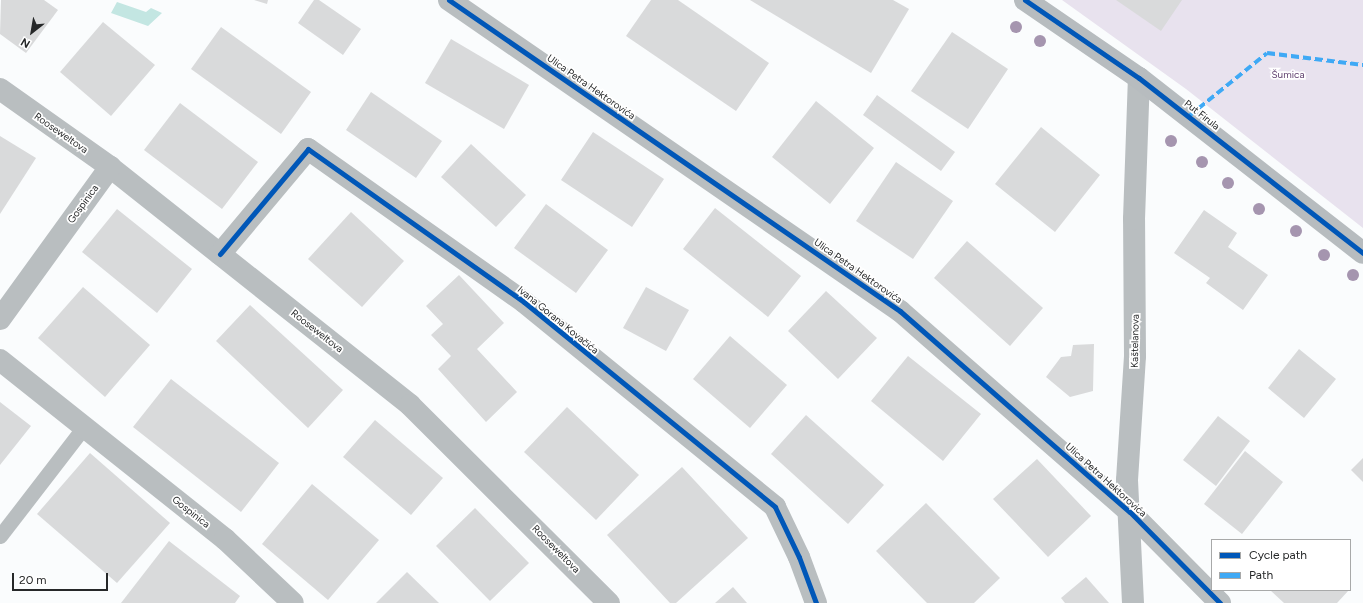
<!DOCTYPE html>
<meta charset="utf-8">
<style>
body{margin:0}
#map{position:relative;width:1363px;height:603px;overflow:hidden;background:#fafcfd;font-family:Figtree,sans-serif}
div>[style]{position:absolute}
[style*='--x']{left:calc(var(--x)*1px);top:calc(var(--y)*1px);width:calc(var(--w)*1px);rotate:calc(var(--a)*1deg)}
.green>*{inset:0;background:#e8e2ee}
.water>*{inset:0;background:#c3e6e2}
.building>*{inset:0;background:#d9dadb}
.lane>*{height:15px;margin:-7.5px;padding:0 7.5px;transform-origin:7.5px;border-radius:7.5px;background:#b9bec0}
.street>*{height:22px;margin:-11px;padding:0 11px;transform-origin:11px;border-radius:11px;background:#b9bec0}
.secondary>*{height:22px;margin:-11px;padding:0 11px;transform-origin:11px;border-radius:11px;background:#b7bcbf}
.quiet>*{height:4px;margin-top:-2px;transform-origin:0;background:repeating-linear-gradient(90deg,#3fa9f5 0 8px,transparent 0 12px)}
.cycleway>*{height:5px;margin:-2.5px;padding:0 2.5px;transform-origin:2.5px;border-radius:2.5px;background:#0057b8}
.trees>*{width:12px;height:12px;margin:-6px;border-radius:50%;background:#a595af}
span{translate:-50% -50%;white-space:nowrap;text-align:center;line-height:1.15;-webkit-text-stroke:3.5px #fff;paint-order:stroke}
.park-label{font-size:10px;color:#60416f}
.street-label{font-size:10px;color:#262829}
.legend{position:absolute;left:1211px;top:539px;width:140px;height:52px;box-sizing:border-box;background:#fff;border:1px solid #a8a9a9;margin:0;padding:5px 7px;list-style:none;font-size:12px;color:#262829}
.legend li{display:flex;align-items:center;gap:8px;height:20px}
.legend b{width:20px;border:1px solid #a8a9a9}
.north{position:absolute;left:12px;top:12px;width:40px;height:40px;-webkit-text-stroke:3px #fff;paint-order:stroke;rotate:211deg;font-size:11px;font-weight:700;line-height:16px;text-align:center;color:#262829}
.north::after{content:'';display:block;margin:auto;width:14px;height:18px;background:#262829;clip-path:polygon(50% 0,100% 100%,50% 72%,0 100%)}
.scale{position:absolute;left:12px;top:573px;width:96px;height:18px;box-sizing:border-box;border:2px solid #262829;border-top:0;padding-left:5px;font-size:12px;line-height:14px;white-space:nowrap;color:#262829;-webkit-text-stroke:3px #fff;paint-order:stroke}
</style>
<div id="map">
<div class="green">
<div style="clip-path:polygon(1062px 0,1363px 0,1363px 228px,1186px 89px)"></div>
</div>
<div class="water">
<div style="clip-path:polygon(117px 2px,146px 12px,151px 8px,162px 13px,148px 26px,111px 13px)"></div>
</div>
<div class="building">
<div style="clip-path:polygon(1px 0,44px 0,58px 10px,26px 53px,0 34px)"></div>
<div style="clip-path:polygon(254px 0,268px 0,267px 4px)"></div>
<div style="clip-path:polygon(314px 0,319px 0,361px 29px,343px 55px,298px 23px)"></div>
<div style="clip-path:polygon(651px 0,678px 0,769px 63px,736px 111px,626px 36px)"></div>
<div style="clip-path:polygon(750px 0,893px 0,909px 9px,871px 73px)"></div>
<div style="clip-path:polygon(1116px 0,1182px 0,1161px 31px)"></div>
<div style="clip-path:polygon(103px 22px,155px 65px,111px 116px,60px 72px)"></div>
<div style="clip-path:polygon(221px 27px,311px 92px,281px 134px,191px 69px)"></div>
<div style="clip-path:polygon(952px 32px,1008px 69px,968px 129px,911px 91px)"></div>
<div style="clip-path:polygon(451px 39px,529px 85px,504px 129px,425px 83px)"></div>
<div style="clip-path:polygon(371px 92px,442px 141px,416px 178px,346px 130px)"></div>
<div style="clip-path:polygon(877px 95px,955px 152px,941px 171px,863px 115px)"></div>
<div style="clip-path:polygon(816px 101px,874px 148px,830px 204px,772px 157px)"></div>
<div style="clip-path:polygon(180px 103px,258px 162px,222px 209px,144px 150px)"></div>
<div style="clip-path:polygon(1041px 127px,1100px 175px,1055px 232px,995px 184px)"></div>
<div style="clip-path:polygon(593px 132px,664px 179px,632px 227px,561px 180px)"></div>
<div style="clip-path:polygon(0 136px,36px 158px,0 214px)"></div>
<div style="clip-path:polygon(471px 144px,526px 195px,496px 227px,441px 177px)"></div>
<div style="clip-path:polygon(896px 162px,953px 201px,913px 259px,856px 221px)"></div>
<div style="clip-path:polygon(546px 204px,608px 250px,576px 293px,514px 248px)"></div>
<div style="clip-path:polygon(715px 208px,801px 276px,768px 317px,683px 249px)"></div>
<div style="clip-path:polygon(117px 209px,192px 269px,157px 313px,82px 252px)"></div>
<div style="clip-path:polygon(1204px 210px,1237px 233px,1228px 247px,1268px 275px,1243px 310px,1206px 283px,1210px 278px,1174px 253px)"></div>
<div style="clip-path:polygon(351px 212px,404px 261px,362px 307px,308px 259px)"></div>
<div style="clip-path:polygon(967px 241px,1043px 308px,1010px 346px,934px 278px)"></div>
<div style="clip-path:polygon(459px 275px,504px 323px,477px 349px,517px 392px,486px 422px,438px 369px,451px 356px,431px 335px,443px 324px,426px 306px)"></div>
<div style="clip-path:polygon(83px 287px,150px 345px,105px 397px,38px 338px)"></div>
<div style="clip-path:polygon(646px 287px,689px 310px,666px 351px,623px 328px)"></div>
<div style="clip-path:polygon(826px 291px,877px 338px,838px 379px,788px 331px)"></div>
<div style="clip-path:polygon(250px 305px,343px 390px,308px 428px,216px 341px)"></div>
<div style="clip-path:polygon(730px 336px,787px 385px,750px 428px,693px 379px)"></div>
<div style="clip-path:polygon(1094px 344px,1093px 391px,1070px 397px,1046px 377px,1061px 357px,1071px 356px,1073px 345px)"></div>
<div style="clip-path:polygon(1299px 349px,1336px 379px,1304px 418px,1268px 388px)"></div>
<div style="clip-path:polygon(908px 356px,981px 414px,943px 461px,871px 401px)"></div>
<div style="clip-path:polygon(171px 379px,279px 463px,241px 512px,133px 427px)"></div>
<div style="clip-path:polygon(0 402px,31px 426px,0 465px)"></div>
<div style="clip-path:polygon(567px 407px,639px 475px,596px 520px,524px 452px)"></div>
<div style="clip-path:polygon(806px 415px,884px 485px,848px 524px,771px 454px)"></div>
<div style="clip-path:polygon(1218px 416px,1250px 441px,1216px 486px,1183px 460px)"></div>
<div style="clip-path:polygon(375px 420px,443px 478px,411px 515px,343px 457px)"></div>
<div style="clip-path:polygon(1245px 451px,1283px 482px,1242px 534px,1204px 504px)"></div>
<div style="clip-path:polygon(90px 453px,170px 523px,117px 583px,37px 514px)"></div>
<div style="clip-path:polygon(1363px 458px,1363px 482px,1351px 470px)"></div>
<div style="clip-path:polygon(1037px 459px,1091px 516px,1048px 557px,993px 499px)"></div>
<div style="clip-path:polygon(682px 467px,748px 538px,676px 603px,670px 603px,607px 535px)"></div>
<div style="clip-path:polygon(312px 484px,379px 540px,328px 600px,262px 544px)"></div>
<div style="clip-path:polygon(926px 503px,1000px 578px,974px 603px,927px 603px,876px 551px)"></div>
<div style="clip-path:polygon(475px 508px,529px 563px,490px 601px,436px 546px)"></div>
<div style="clip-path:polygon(169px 541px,240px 596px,235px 603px,121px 603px)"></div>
<div style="clip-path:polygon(407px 572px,439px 603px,376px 603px)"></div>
<div style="clip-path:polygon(1086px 577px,1109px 603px,1065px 603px,1061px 598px)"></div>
<div style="clip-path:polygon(733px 587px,747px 603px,715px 603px)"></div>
<div style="clip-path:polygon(1270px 590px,1349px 590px,1337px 603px,1284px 603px)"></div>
</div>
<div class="lane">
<div style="--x:0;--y:536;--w:138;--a:-52.4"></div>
</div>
<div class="street">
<div style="--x:449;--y:0;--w:548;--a:34.59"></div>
<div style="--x:900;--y:311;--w:305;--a:41.2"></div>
<div style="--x:1130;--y:512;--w:128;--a:45.3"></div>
<div style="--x:0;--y:89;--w:135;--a:35.3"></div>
<div style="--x:110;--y:167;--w:383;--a:38.4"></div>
<div style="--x:410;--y:405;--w:281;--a:44.9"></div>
<div style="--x:220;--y:254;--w:137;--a:-50"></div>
<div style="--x:308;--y:149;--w:265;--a:35.3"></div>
<div style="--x:524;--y:302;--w:324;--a:39.2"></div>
<div style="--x:775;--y:507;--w:55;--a:64.4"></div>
<div style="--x:799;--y:557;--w:49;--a:69.7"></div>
<div style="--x:0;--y:319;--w:188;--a:-54.1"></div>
<div style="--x:0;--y:360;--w:288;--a:38.5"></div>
<div style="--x:225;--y:539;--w:93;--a:43.3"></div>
<div style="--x:1133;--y:603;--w:123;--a:-92.8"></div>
<div style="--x:1127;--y:480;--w:124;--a:-86.3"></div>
<div style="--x:1135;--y:356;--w:137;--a:-90.4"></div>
<div style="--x:1134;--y:219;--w:141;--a:-88"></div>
</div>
<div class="secondary">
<div style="--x:1025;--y:0;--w:138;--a:34.4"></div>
<div style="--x:1139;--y:78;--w:284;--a:38"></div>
</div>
<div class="quiet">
<div style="--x:1189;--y:116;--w:100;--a:-38.9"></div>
<div style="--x:1267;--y:53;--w:97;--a:7.1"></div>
</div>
<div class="cycleway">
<div style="--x:449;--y:0;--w:548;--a:34.59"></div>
<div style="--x:900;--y:311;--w:305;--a:41.2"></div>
<div style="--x:1130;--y:512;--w:128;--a:45.3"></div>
<div style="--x:1025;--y:0;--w:138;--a:34.4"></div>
<div style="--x:1139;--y:78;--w:284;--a:38"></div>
<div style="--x:220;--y:254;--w:137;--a:-50"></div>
<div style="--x:308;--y:149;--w:265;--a:35.3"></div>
<div style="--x:524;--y:302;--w:324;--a:39.2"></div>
<div style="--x:775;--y:507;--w:55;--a:64.4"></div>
<div style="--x:799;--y:557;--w:49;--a:69.7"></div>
</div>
<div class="trees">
<div style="left:1016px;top:27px"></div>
<div style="left:1040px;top:41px"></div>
<div style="left:1171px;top:141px"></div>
<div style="left:1202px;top:162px"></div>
<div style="left:1228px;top:183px"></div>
<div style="left:1259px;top:209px"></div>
<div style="left:1296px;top:231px"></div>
<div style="left:1324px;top:255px"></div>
<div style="left:1353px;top:275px"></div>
</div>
<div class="park-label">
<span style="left:1288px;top:75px">Šumica</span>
</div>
<div class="street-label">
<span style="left:591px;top:87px;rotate:35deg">Ulica Petra Hektorovića</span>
<span style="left:1202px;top:115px;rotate:38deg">Put Firula</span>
<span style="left:61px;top:133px;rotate:35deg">Rooseweltova</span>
<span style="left:83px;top:204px;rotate:-54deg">Gospinica</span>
<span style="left:858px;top:271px;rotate:35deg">Ulica Petra Hektorovića</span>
<span style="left:558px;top:320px;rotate:39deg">Ivana Gorana Kovačića</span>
<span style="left:317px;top:331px;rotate:38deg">Rooseweltova</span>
<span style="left:1135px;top:341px;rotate:-89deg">Kaštelanova</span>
<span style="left:1106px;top:480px;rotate:42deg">Ulica Petra Hektorovića</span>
<span style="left:191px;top:512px;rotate:38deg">Gospinica</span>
<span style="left:556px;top:549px;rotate:45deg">Rooseweltova</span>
</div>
<ul class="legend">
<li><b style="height:5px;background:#0057b8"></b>Cycle path</li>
<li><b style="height:5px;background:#3fa9f5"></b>Path</li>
</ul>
<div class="north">N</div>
<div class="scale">20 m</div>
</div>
